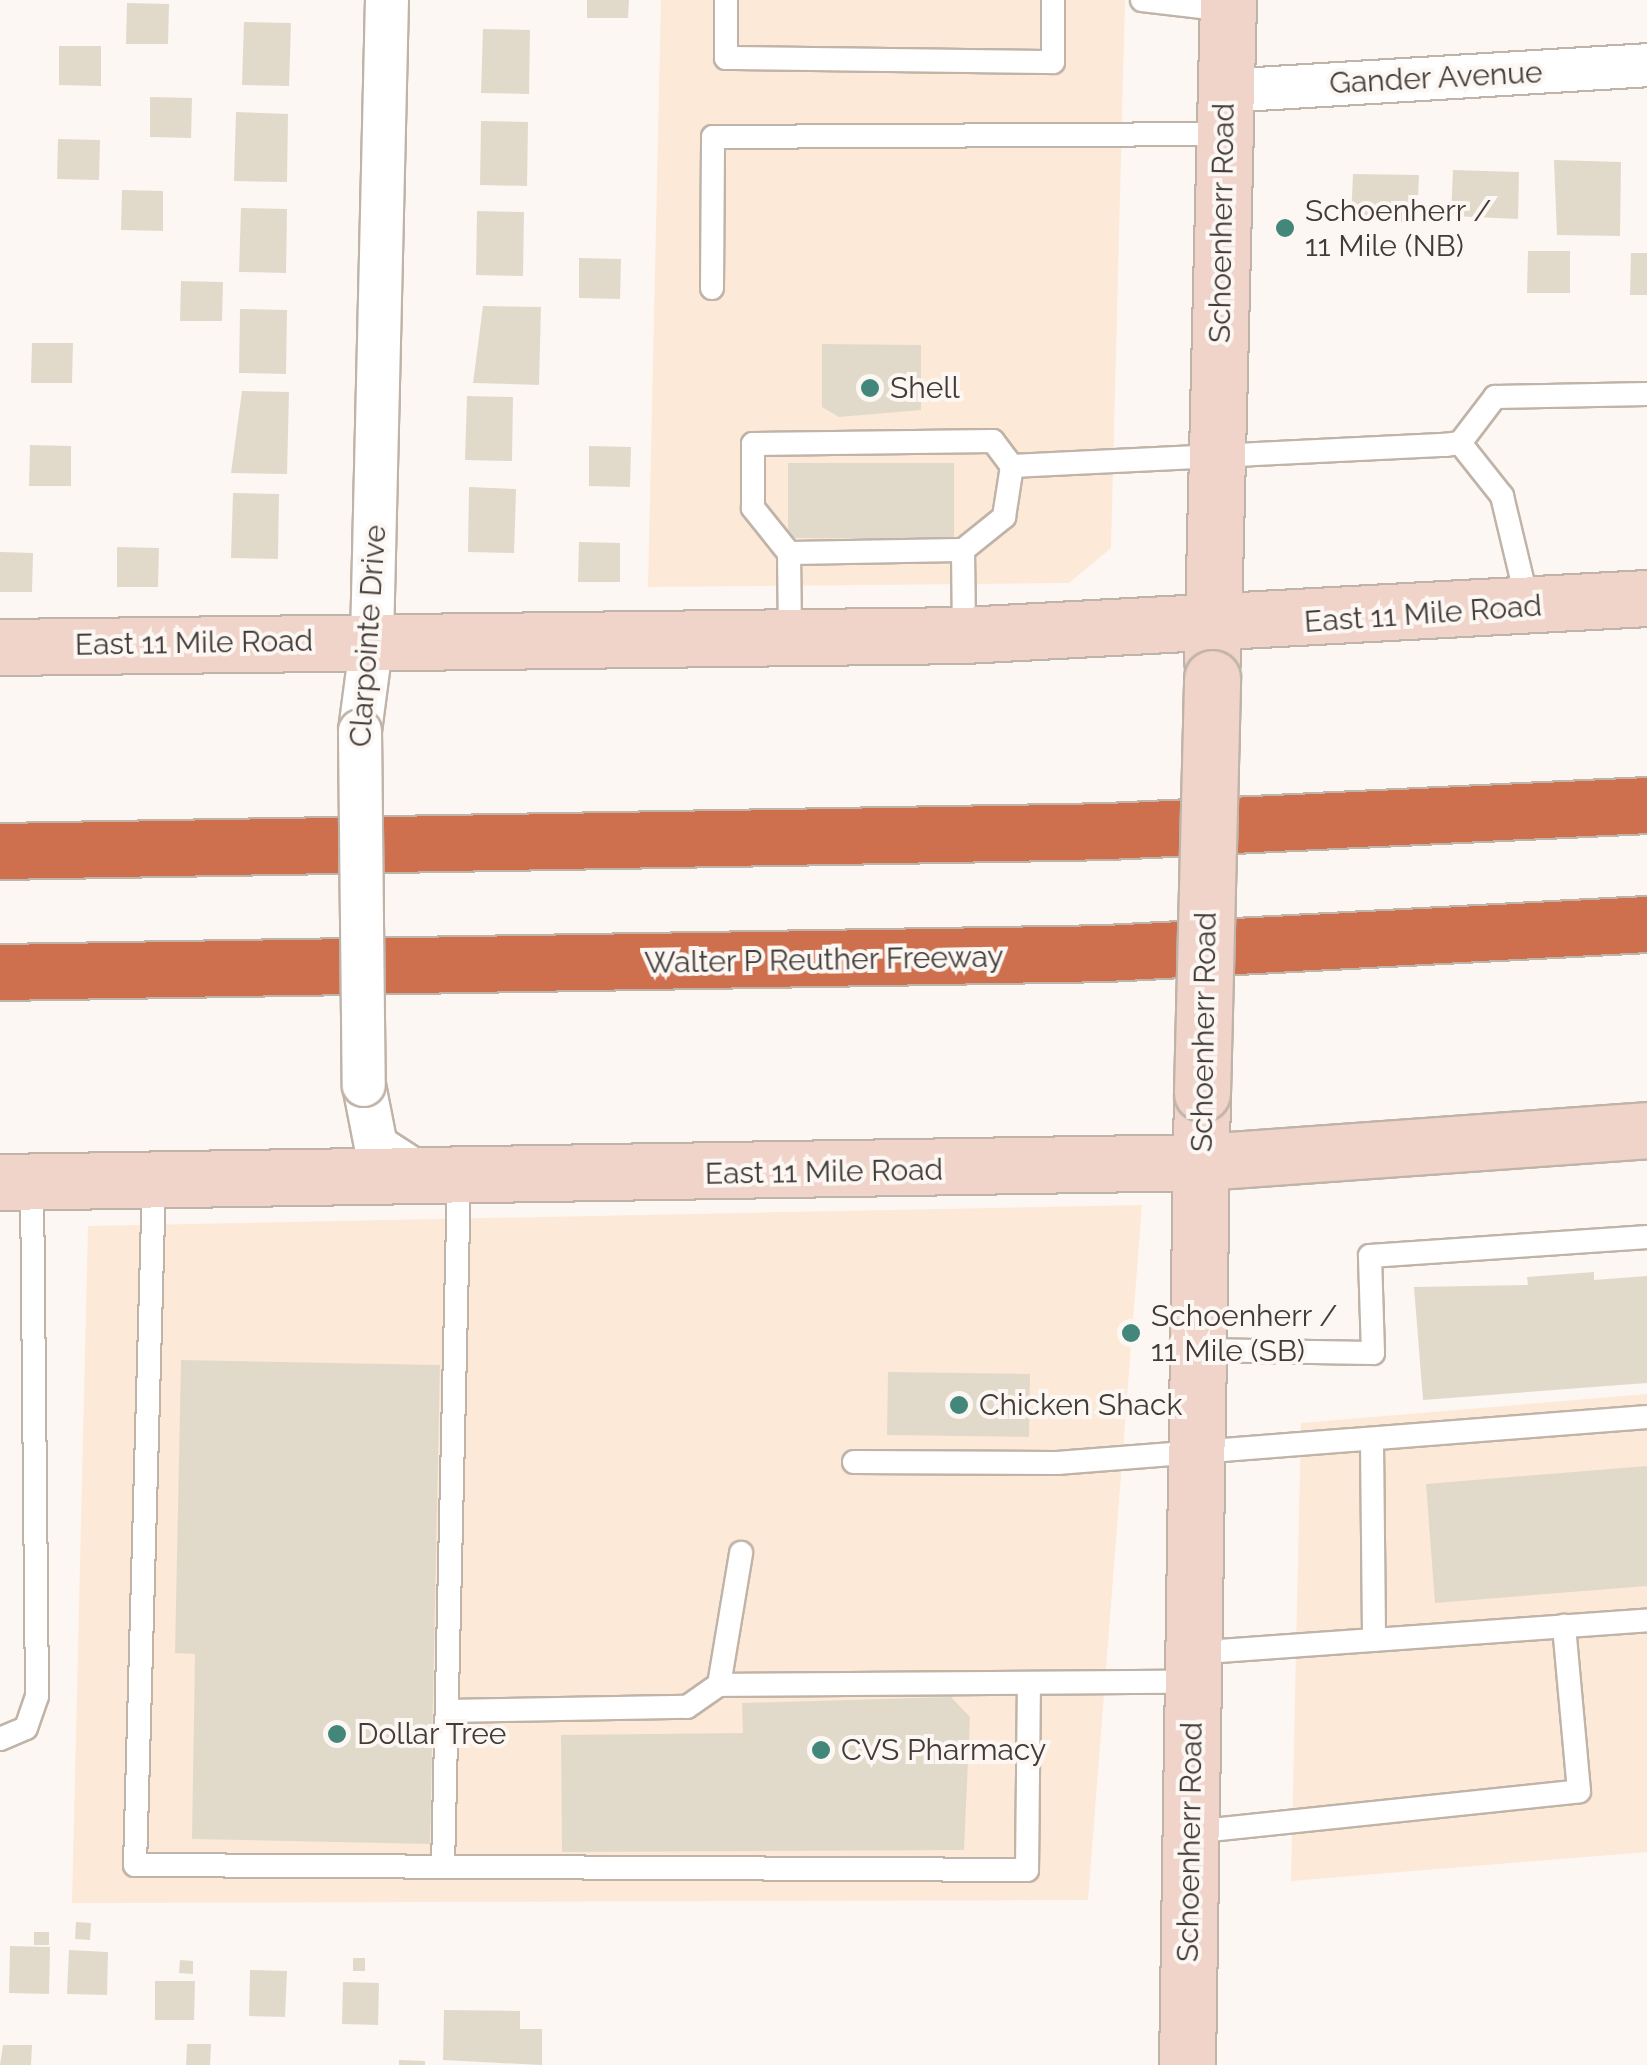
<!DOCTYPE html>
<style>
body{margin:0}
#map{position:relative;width:1647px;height:2065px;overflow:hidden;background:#fdf7f3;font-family:Raleway,sans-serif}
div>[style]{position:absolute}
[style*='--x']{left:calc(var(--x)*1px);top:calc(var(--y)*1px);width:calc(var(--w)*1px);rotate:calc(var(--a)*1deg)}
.built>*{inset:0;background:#fde9d7}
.building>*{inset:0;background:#e1dacb}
.roads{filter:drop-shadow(2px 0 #c0b3a8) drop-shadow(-2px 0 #c0b3a8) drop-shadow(0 2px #c0b3a8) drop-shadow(0 -2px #c0b3a8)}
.service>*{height:22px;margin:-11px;padding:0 11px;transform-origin:11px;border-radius:11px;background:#fff}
.minor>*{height:42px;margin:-21px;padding:0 21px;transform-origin:21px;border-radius:21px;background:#fff}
.secondary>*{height:55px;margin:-27.5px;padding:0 27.5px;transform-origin:27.5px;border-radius:27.5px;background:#f0d4ca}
.motorway>*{height:55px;margin:-27.5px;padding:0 27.5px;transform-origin:27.5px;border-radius:27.5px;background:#ce6f4e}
.bridges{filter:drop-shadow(2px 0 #c0b3a8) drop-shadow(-2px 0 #c0b3a8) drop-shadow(0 2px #c0b3a8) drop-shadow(0 -2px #c0b3a8)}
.minor-bridge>*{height:42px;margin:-21px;padding:0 21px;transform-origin:21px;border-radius:21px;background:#fff}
.secondary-bridge>*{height:55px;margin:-27.5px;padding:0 27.5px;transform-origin:27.5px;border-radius:27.5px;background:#f0d4ca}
.dots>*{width:28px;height:28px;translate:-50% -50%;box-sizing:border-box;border:5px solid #fdf7f3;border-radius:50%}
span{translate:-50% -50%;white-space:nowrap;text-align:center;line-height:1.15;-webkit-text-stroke:8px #fdf7f3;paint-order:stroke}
.street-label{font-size:30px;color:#413c37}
.poi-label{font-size:30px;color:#413c37}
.left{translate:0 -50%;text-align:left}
</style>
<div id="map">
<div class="built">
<div style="clip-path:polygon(661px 0,1125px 0,1111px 548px,1069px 583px,648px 587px)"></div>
<div style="clip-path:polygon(1142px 1205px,1088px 1900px,72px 1903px,88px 1226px)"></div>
<div style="clip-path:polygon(1647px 1394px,1647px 1852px,1291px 1881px,1301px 1423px)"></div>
</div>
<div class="building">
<div style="clip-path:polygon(587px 0,629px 0,628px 18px,587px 18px)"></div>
<div style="clip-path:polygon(127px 3px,169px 4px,168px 44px,126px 44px)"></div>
<div style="clip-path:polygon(244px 22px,291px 23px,289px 86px,242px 85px)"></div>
<div style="clip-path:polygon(483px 29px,530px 30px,529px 94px,481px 93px)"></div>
<div style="clip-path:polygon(59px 46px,101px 46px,101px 86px,59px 85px)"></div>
<div style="clip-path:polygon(150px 97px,192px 98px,191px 138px,150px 137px)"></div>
<div style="clip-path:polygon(236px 112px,288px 114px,287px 182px,234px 181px)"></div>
<div style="clip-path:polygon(481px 121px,528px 122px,527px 186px,480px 185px)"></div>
<div style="clip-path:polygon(58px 139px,100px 140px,99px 180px,57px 179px)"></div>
<div style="clip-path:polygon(1554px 160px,1621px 162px,1620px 236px,1557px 235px)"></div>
<div style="clip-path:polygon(1453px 170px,1519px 172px,1518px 219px,1451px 216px)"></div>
<div style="clip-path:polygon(1353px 174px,1419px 175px,1417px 223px,1351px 220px)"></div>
<div style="clip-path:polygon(122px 190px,163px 191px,163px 231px,121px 230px)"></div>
<div style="clip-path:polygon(241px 208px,287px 209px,286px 273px,239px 272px)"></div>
<div style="clip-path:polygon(477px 211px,524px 212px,523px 276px,476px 275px)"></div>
<div style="clip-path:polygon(1528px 251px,1570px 251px,1570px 293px,1527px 293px)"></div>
<div style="clip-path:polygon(1631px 253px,1647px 253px,1647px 295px,1630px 295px)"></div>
<div style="clip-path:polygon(579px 258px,621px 259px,620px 299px,579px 298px)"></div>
<div style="clip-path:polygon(181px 281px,223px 282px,222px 321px,180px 321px)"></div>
<div style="clip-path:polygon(483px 306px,541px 307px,539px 385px,473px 383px)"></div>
<div style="clip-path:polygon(240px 309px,287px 310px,286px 374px,239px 373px)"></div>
<div style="clip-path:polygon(32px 343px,73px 343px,72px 383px,31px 383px)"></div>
<div style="clip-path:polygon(822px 344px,921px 345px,921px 410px,839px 417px,822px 407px)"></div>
<div style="clip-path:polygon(242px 391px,289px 392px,287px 474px,231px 473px)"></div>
<div style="clip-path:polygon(467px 396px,513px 397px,512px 461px,465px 460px)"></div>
<div style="clip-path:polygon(30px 445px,71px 446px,71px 486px,29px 486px)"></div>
<div style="clip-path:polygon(589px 446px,631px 447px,630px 487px,589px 486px)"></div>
<div style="clip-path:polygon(788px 463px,954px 463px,954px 539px,788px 538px)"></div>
<div style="clip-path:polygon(469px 487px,516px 489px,514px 553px,468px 552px)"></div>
<div style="clip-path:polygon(233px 493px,279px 494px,278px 559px,231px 558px)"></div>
<div style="clip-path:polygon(579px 542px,620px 543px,620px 582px,578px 582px)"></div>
<div style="clip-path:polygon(117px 547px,159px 548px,158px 587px,117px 587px)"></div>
<div style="clip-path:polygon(0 552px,33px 553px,32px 592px,0 592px)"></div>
<div style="clip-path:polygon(1594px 1272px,1594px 1280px,1647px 1276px,1647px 1383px,1423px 1400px,1414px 1287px,1528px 1285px,1527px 1277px)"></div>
<div style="clip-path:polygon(181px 1360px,440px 1365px,430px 1844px,192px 1839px,195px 1654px,175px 1653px)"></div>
<div style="clip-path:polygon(888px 1372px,1030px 1374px,1029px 1437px,887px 1435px)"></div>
<div style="clip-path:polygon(1647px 1466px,1647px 1586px,1435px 1603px,1426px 1484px)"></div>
<div style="clip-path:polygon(951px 1697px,970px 1717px,964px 1850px,562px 1852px,561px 1735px,743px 1733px,742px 1703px)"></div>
<div style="clip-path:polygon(76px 1922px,91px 1923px,90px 1940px,75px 1939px)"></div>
<div style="clip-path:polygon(34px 1932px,49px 1932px,49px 1945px,34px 1945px)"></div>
<div style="clip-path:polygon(10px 1946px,50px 1947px,49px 1994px,9px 1993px)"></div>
<div style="clip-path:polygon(69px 1950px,108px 1952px,107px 1995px,67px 1994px)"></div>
<div style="clip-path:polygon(353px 1958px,365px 1958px,365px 1971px,353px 1971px)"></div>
<div style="clip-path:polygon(180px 1960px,193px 1961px,193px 1974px,179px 1973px)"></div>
<div style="clip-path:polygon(250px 1970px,287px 1971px,285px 2017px,249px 2016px)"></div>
<div style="clip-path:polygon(155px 1981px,195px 1981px,194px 2020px,155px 2020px)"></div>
<div style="clip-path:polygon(343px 1982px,379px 1983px,378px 2025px,342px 2024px)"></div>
<div style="clip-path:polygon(444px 2010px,520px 2011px,520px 2029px,542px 2029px,542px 2065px,443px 2060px)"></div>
<div style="clip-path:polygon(187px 2044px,211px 2044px,210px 2065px,186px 2065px)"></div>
<div style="clip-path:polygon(3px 2045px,32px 2045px,31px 2065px,0 2065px)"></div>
<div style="clip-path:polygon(399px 2060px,425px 2061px,425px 2065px,399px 2065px)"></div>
</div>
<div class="roads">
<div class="service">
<div style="--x:726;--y:0;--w:58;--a:90"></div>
<div style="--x:726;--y:58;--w:327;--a:0.7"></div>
<div style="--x:1053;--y:62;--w:62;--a:-90"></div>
<div style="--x:1142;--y:0;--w:86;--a:6.7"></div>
<div style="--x:712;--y:288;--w:151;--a:-89.6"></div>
<div style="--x:713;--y:137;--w:511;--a:-0.34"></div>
<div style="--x:1460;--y:443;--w:68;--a:51.6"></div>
<div style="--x:1502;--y:496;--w:111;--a:76.5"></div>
<div style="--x:963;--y:550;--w:53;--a:-38.8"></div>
<div style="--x:1004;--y:517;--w:52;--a:-81.1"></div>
<div style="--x:789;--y:553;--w:58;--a:-128.7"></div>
<div style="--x:753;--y:508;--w:64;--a:-90"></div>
<div style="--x:753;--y:444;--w:240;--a:-0.7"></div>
<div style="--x:993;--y:441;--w:31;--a:53"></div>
<div style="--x:1012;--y:466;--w:434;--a:-2.8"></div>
<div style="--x:1445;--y:445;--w:15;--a:-8"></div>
<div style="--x:1460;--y:443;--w:58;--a:-52.7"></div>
<div style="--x:1495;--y:397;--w:152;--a:-1.1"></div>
<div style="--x:790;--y:634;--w:81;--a:-90.7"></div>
<div style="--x:789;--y:553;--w:174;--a:-1"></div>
<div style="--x:963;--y:550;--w:85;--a:89.3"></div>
<div style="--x:154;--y:1181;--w:684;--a:91.59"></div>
<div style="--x:135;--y:1865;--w:892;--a:0.32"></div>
<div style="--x:1027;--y:1870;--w:187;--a:-89.4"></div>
<div style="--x:1197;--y:1350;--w:176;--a:1"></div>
<div style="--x:1373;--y:1353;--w:97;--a:-91.8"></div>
<div style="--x:1370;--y:1256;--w:278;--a:-3.9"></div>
<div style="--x:1372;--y:1443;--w:197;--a:89.4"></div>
<div style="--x:854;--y:1462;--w:203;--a:0.3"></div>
<div style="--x:1057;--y:1463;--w:592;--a:-4.46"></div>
<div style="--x:1192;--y:1653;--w:456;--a:-4.1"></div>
<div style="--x:719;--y:1685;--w:473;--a:-0.4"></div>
<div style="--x:447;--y:1711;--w:240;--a:-1"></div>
<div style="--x:687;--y:1707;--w:39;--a:-35"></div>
<div style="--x:719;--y:1685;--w:134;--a:-80.5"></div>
<div style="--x:0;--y:1739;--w:28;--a:-23"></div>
<div style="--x:26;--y:1728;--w:34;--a:-71"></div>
<div style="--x:37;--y:1696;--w:514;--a:-90.56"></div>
<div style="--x:1192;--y:1832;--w:389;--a:-6"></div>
<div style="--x:1579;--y:1791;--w:166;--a:-95.2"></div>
<div style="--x:443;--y:1867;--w:687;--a:-88.67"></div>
</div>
<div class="minor">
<div style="--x:1225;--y:91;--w:423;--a:-3.5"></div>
<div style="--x:360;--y:731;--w:92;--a:-82.5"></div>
<div style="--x:372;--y:640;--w:640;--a:-88.66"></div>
<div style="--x:364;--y:1085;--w:62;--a:78.9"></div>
<div style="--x:376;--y:1146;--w:61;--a:32.9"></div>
</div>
<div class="secondary">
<div style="--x:0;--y:647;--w:964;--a:-0.71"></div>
<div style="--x:964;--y:635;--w:684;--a:-3.1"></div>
<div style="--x:1212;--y:660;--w:660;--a:-88.61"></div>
<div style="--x:0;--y:1182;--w:1202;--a:-0.95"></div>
<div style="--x:1202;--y:1162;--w:446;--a:-4.1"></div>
<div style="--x:1187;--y:2065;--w:972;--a:-89.12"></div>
</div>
<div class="motorway">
<div style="--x:0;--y:851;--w:1108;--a:-1.03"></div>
<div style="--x:1108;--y:831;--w:540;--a:-2.76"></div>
<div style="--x:0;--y:972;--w:1106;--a:-0.98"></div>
<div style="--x:1106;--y:953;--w:542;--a:-3.07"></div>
</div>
</div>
<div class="bridges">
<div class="minor-bridge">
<div style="--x:360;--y:731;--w:354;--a:89.4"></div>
</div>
<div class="secondary-bridge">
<div style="--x:1202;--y:1093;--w:415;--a:-88.6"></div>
</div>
</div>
<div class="dots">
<div style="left:1285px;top:228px;background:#43877b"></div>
<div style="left:870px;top:388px;background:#43877b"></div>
<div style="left:1131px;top:1333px;background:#43877b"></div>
<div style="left:959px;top:1405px;background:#43877b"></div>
<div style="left:337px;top:1734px;background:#43877b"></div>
<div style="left:821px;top:1750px;background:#43877b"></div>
</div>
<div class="street-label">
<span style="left:1436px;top:78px;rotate:-3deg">Gander Avenue</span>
<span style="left:1222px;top:223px;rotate:-89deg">Schoenherr Road</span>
<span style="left:1423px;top:614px;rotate:-4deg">East 11 Mile Road</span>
<span style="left:368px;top:636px;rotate:-86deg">Clarpointe Drive</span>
<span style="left:194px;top:643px;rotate:-1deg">East 11 Mile Road</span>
<span style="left:824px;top:960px;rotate:-1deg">Walter P Reuther Freeway</span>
<span style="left:1204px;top:1032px;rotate:-89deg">Schoenherr Road</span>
<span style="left:824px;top:1172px;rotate:-1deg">East 11 Mile Road</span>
<span style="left:1190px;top:1842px;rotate:-89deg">Schoenherr Road</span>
</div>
<div class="poi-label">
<span class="left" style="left:1305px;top:228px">Schoenherr /<br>11 Mile (NB)</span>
<span class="left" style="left:890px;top:388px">Shell</span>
<span class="left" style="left:1151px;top:1333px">Schoenherr /<br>11 Mile (SB)</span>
<span class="left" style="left:979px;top:1405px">Chicken Shack</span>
<span class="left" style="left:357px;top:1734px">Dollar Tree</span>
<span class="left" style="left:841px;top:1750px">CVS Pharmacy</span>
</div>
</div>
